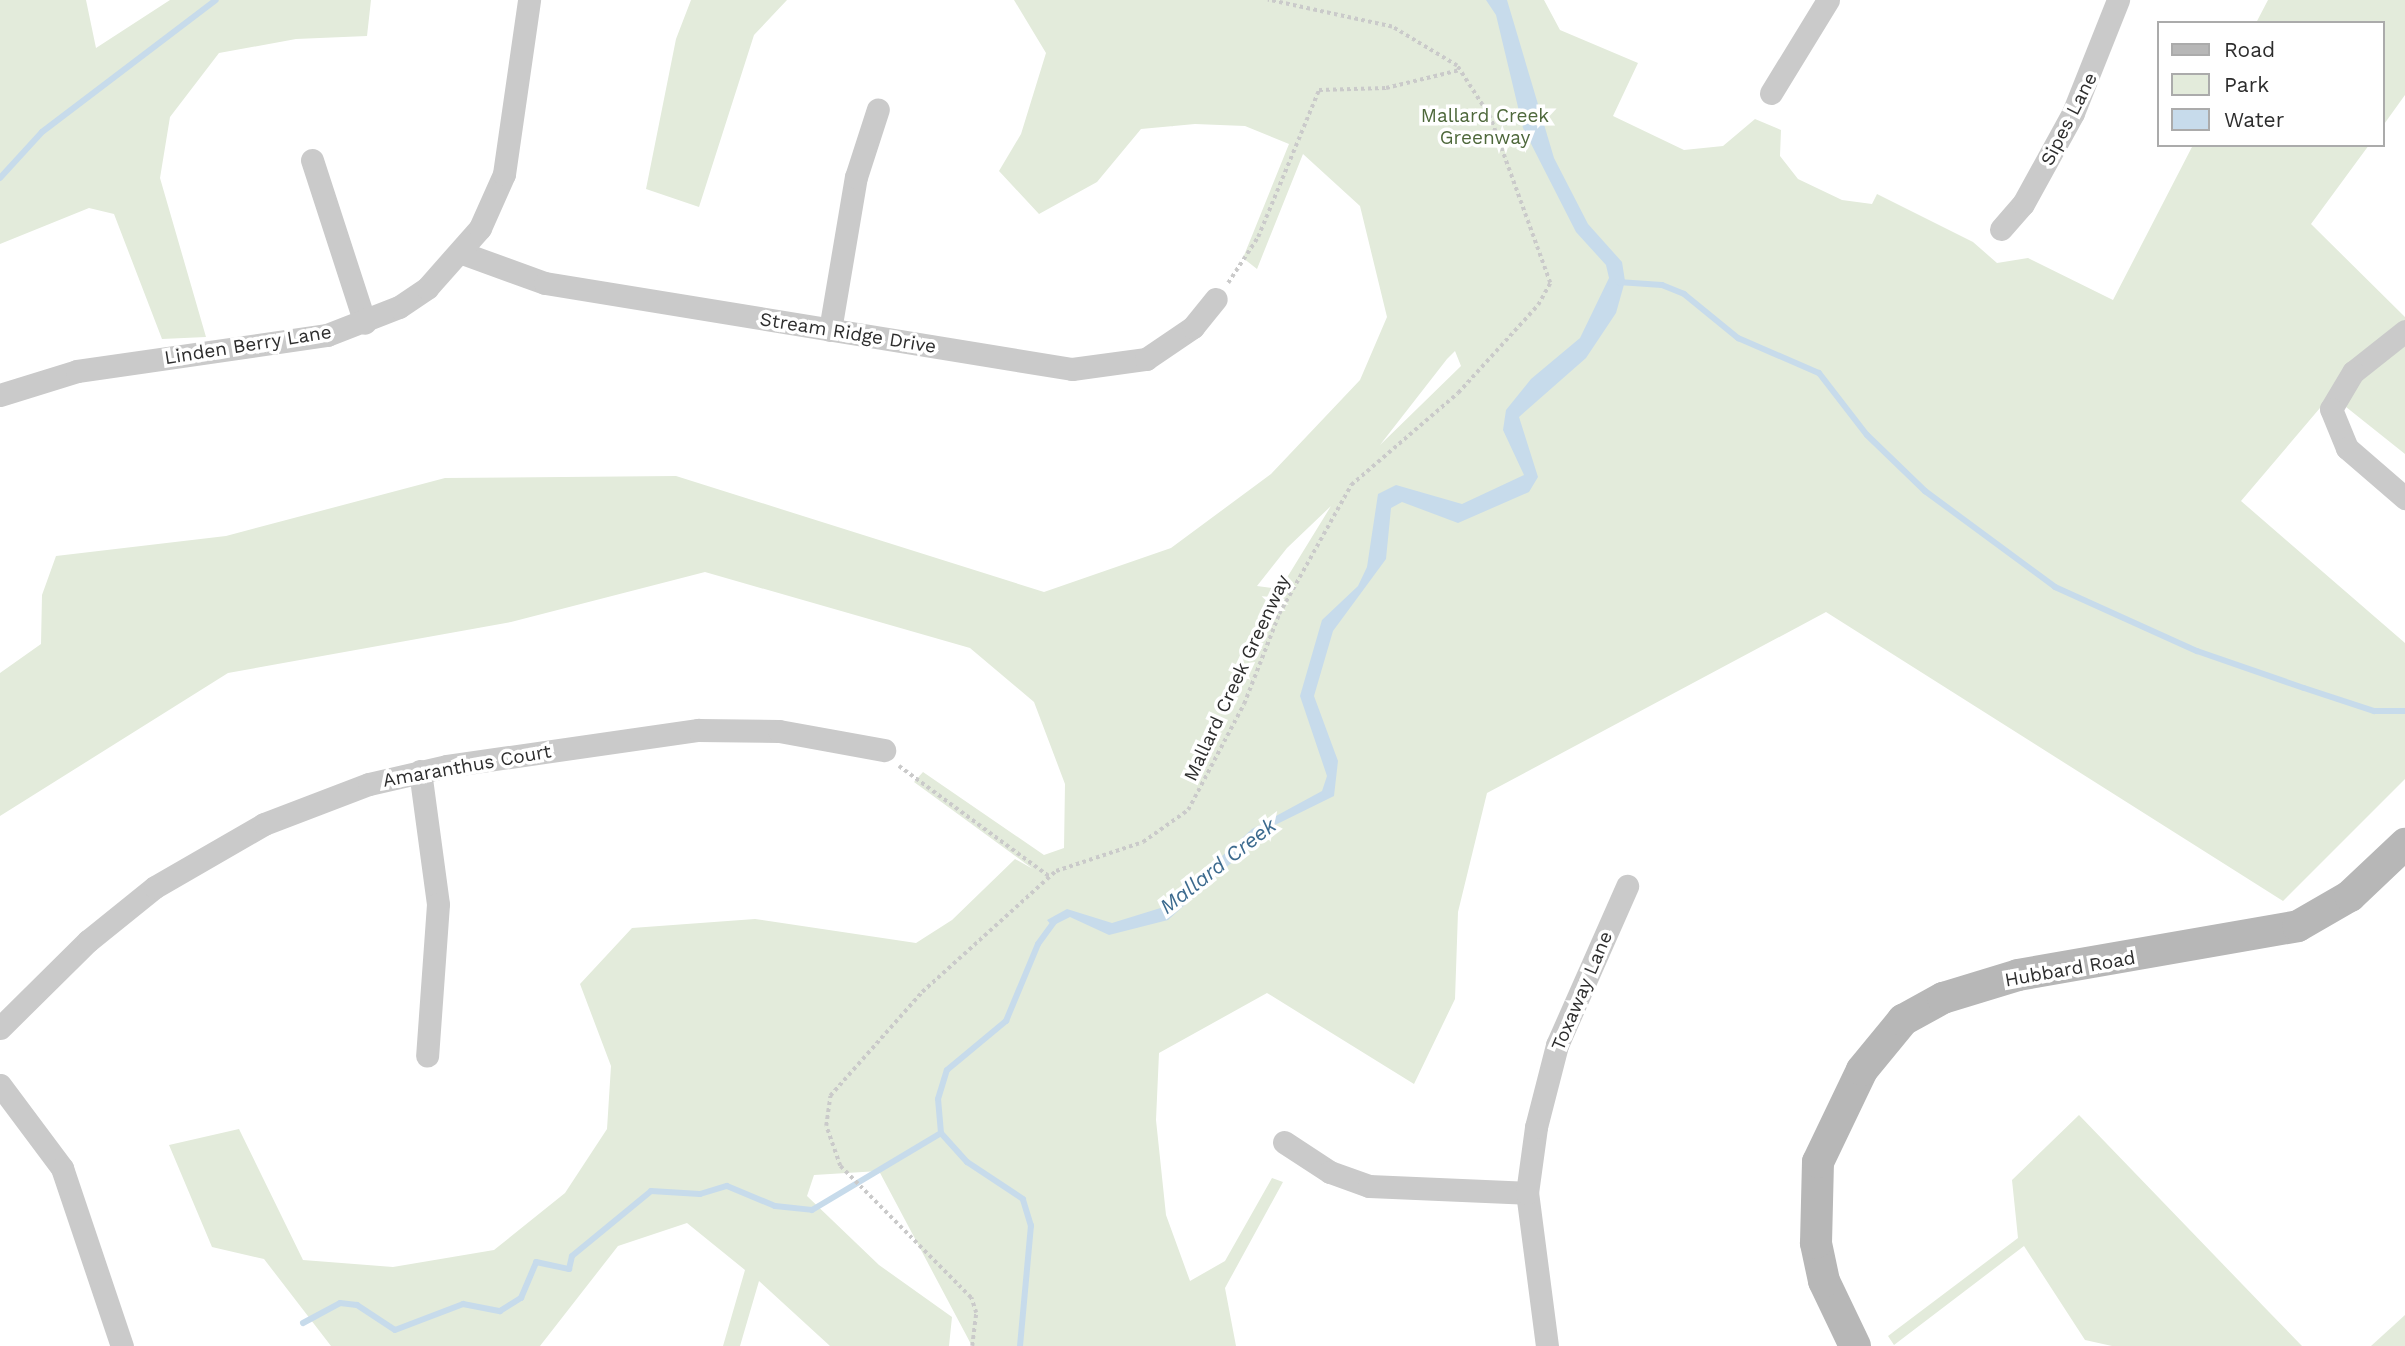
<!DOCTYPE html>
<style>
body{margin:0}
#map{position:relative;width:2405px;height:1346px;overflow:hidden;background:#fff;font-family:"Work Sans",sans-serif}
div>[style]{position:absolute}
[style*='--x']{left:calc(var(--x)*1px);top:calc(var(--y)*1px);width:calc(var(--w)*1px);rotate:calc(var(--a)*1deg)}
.green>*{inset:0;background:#e3ebdb}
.water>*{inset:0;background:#c7dbeb}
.stream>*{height:6px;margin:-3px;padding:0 3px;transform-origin:3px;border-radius:3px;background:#c7dbeb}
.path>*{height:3.5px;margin-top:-1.75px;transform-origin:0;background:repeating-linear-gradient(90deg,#cacaca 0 3.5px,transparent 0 7px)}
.street>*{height:23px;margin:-11.5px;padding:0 11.5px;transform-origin:11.5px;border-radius:11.5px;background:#cacaca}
.secondary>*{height:32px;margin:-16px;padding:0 16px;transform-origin:16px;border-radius:16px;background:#b7b7b7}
span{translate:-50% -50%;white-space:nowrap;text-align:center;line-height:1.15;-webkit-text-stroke:7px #fff;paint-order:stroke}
.park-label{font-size:19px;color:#4e683b}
.street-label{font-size:19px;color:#2d2d2d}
.water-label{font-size:21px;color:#3c6a8e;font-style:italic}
.legend{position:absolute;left:2157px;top:21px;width:228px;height:126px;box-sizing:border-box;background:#fff;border:2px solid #ababab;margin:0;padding:9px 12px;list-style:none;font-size:21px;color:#2d2d2d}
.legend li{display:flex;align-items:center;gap:14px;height:35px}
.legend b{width:35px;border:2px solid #ababab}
</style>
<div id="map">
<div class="green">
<div style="clip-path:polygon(0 0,86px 0,96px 48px,170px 0,371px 0,367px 36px,296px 39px,219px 53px,170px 117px,160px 178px,206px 337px,162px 339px,114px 214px,89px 208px,0 244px)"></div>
<div style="clip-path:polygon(691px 0,787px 0,754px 35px,699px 207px,646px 189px,676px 39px)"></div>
<div style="clip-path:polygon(evenodd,1014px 0,1544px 0,1560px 30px,1638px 63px,1613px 116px,1684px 150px,1723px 146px,1755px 119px,1781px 130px,1780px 156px,1798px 179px,1842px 200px,1872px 204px,1877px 194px,1973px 242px,1997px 263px,2028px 258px,2113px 300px,2193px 145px,2369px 145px,2311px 224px,2405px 317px,2405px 454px,2331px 395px,2241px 501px,2405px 643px,2405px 779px,2283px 901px,1826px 612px,1487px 793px,1458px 912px,1455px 999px,1414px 1084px,1267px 993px,1159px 1053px,1156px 1120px,1166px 1215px,1190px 1281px,1225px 1261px,1272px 1178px,1283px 1182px,1225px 1288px,1236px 1346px,972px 1346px,879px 1171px,814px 1175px,807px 1196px,879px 1265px,952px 1317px,949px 1346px,830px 1346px,759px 1281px,740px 1346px,723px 1346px,745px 1270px,687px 1223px,618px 1246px,540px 1346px,331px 1346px,264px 1259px,212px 1247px,169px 1145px,239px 1129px,303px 1260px,393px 1267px,494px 1250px,565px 1193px,607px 1129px,611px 1066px,580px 984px,632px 928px,755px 919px,916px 943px,952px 920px,1015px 859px,1033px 869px,914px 782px,923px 772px,1044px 855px,1064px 848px,1065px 784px,1034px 702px,970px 648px,705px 572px,511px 622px,228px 673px,0 816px,0 673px,41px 644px,42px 595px,56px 556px,226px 536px,445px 478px,676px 476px,1044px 592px,1171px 548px,1271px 474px,1360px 380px,1387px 317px,1360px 206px,1303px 154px,1257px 269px,1243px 258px,1289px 144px,1245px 126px,1195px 124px,1141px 129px,1097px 182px,1039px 214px,999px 171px,1021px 134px,1046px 53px,1014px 0,1455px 351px,1461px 366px,1380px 445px,1447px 359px,1455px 351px,1014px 0,1331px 506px,1280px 589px,1257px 586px,1287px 548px,1331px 506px)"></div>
<div style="clip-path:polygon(2268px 0,2405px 0,2405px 95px,2382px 127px,2382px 23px,2256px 23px)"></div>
<div style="clip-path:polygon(2079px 1115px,2269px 1312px,2302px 1346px,2112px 1346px,2085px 1340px,2024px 1246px,1894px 1345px,1888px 1336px,2018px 1238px,2012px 1180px)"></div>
<div style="clip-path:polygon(2405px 1315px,2405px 1346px,2371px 1346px)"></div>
</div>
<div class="water">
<div style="clip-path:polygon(1486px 0,1507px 0,1554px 158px,1588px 224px,1622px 262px,1625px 281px,1616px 313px,1586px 358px,1519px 417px,1538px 477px,1529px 492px,1458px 523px,1402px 502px,1391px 508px,1386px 559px,1333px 631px,1314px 696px,1338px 761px,1334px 796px,1271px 827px,1168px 920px,1109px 935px,1070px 917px,1052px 926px,1047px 920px,1067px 909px,1112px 923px,1167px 906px,1252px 829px,1322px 791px,1327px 776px,1300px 696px,1322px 620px,1358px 586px,1367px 567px,1378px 494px,1396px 485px,1462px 504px,1524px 475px,1503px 430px,1506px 410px,1531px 379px,1580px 338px,1609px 278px,1606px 265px,1576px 232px,1523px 128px,1496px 15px)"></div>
</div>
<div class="stream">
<div style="--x:0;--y:178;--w:62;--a:-47.6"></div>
<div style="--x:42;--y:132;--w:218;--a:-37.2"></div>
<div style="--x:1618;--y:282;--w:44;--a:3.9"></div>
<div style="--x:1662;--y:285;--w:24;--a:22"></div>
<div style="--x:1684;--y:294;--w:70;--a:39.2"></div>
<div style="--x:1738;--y:338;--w:88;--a:23.4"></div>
<div style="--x:1819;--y:373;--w:78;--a:52.3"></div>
<div style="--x:1867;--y:435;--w:81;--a:44"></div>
<div style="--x:1925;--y:491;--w:162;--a:36.4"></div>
<div style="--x:2055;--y:587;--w:156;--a:24.3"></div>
<div style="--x:2197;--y:651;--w:113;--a:19.1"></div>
<div style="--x:2304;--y:688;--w:74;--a:18.2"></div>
<div style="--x:2374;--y:711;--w:31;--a:0"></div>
<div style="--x:303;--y:1323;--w:42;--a:-28.4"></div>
<div style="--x:340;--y:1303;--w:17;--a:7"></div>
<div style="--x:357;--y:1305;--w:45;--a:33.3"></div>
<div style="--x:395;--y:1330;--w:73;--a:-20.9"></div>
<div style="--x:463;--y:1304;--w:38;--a:11"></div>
<div style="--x:500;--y:1311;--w:25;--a:-32"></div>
<div style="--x:521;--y:1298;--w:39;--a:-67"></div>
<div style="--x:536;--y:1262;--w:34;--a:12"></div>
<div style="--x:569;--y:1269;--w:13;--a:-77"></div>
<div style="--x:572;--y:1256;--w:102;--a:-39.4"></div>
<div style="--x:651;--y:1191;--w:49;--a:3.5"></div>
<div style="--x:700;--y:1194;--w:28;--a:-17"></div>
<div style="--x:727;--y:1186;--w:52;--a:22.6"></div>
<div style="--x:775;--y:1206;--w:37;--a:6"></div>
<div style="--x:812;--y:1210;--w:150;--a:-30.8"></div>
<div style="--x:1020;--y:1346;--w:121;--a:-84.8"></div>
<div style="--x:1031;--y:1226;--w:28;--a:-107"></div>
<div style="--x:1023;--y:1199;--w:67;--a:-146.5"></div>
<div style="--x:967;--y:1162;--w:39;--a:-132"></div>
<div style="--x:941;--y:1133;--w:34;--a:-95"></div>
<div style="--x:938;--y:1099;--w:30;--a:-73"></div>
<div style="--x:947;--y:1070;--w:77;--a:-39.7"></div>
<div style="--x:1006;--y:1021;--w:83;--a:-67.4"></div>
<div style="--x:1038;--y:944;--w:31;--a:-54"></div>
</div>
<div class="path">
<div style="--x:1228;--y:283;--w:55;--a:-56.9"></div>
<div style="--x:1258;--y:237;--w:159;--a:-67.5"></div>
<div style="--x:1319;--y:90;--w:67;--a:-1.7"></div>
<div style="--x:1386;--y:88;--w:76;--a:-13.7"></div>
<div style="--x:899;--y:766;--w:187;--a:36.3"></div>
<div style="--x:972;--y:1346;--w:33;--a:-83"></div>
<div style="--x:976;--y:1313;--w:16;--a:-108"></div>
<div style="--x:971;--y:1298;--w:186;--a:-134.8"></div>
<div style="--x:840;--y:1166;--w:42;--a:-109.3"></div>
<div style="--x:826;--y:1126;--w:30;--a:-82"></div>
<div style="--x:830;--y:1096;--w:139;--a:-48.5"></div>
<div style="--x:922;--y:992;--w:181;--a:-42.1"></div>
<div style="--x:1056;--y:871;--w:92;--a:-18.4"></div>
<div style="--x:1143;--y:842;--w:55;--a:-35.4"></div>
<div style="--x:1188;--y:810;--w:120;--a:-62.2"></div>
<div style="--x:1244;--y:704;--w:97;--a:-68.7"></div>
<div style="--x:1279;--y:614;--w:148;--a:-60.8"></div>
<div style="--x:1351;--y:485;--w:141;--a:-40.7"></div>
<div style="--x:1458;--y:393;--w:119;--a:-47.7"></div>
<div style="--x:1538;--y:305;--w:25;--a:-61"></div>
<div style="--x:1550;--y:283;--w:177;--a:-109.9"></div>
<div style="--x:1490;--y:117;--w:61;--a:-122.9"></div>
<div style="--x:1457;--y:66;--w:76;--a:-149"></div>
<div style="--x:1392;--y:27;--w:127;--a:-167.7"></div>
</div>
<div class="street">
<div style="--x:1771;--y:93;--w:109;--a:-58.5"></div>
<div style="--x:312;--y:160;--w:171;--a:72"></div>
<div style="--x:2001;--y:229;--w:33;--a:-49"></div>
<div style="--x:2023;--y:204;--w:104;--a:-61.2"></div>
<div style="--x:2073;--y:113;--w:122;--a:-68.3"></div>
<div style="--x:462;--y:253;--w:88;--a:19.9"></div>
<div style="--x:545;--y:283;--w:534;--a:9.27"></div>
<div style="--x:1072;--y:369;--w:75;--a:-7.7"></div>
<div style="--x:1146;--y:359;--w:57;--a:-34.2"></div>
<div style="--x:1193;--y:327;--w:36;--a:-51"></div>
<div style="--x:830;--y:330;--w:155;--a:-80.4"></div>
<div style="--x:856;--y:177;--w:71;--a:-72.1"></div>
<div style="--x:2405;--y:331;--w:66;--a:141.7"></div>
<div style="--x:2353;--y:372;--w:43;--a:120.7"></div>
<div style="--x:2331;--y:409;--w:42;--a:67.7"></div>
<div style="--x:2347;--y:448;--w:77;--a:40.8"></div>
<div style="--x:0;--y:395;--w:81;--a:-17.3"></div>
<div style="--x:77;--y:371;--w:253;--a:-8.2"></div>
<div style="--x:327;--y:335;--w:77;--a:-21.3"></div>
<div style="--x:399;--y:307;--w:34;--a:-34"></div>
<div style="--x:427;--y:288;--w:80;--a:-48.5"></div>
<div style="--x:480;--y:228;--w:59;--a:-66"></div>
<div style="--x:504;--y:174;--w:176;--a:-81.8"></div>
<div style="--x:420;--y:771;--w:134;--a:82.3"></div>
<div style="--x:438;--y:904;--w:152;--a:94.1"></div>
<div style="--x:0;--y:1028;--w:124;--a:-44.7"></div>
<div style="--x:88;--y:941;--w:86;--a:-38.9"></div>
<div style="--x:155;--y:887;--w:126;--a:-30"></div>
<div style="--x:264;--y:824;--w:112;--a:-20.9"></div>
<div style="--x:369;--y:784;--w:80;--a:-13"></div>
<div style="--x:447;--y:766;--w:254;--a:-8.2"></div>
<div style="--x:698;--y:730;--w:81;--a:0.7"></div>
<div style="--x:779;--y:731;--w:107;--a:10.3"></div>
<div style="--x:0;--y:1085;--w:104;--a:53.2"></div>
<div style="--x:62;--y:1168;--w:188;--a:71.4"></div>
<div style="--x:1284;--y:1142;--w:55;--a:33.1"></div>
<div style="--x:1330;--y:1172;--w:41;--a:19.7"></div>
<div style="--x:1369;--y:1186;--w:158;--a:2.5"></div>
<div style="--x:1547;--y:1346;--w:154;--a:-97.4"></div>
<div style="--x:1527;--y:1193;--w:67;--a:-82.2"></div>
<div style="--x:1536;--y:1127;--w:85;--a:-75.6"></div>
<div style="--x:1557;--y:1045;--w:174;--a:-66.2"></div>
</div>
<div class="secondary">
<div style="--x:1855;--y:1346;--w:72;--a:-115.5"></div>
<div style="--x:1824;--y:1281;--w:39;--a:-102"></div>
<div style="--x:1816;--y:1243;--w:81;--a:-88.6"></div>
<div style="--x:1818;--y:1162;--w:102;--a:-64.4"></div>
<div style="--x:1862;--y:1070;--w:65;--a:-50.6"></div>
<div style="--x:1903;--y:1020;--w:46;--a:-28.8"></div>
<div style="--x:1943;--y:998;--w:78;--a:-17"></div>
<div style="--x:2018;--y:975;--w:284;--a:-9.9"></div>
<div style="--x:2298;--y:926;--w:60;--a:-30"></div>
<div style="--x:2350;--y:896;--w:76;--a:-43.4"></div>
</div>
<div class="park-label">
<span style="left:1485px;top:127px">Mallard Creek<br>Greenway</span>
</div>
<div class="street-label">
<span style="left:2069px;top:119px;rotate:-63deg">Sipes Lane</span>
<span style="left:848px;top:333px;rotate:9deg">Stream Ridge Drive</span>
<span style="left:248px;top:345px;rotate:-9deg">Linden Berry Lane</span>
<span style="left:1237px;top:678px;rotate:-65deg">Mallard Creek Greenway</span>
<span style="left:467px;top:766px;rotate:-10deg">Amaranthus Court</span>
<span style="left:2070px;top:969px;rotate:-10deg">Hubbard Road</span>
<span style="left:1582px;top:991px;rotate:-67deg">Toxaway Lane</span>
</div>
<div class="water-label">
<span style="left:1218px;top:866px;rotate:-38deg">Mallard Creek</span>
</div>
<ul class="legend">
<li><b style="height:9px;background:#b7b7b7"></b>Road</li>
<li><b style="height:19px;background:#e3ebdb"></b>Park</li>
<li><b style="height:19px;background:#c7dbeb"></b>Water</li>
</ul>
</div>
